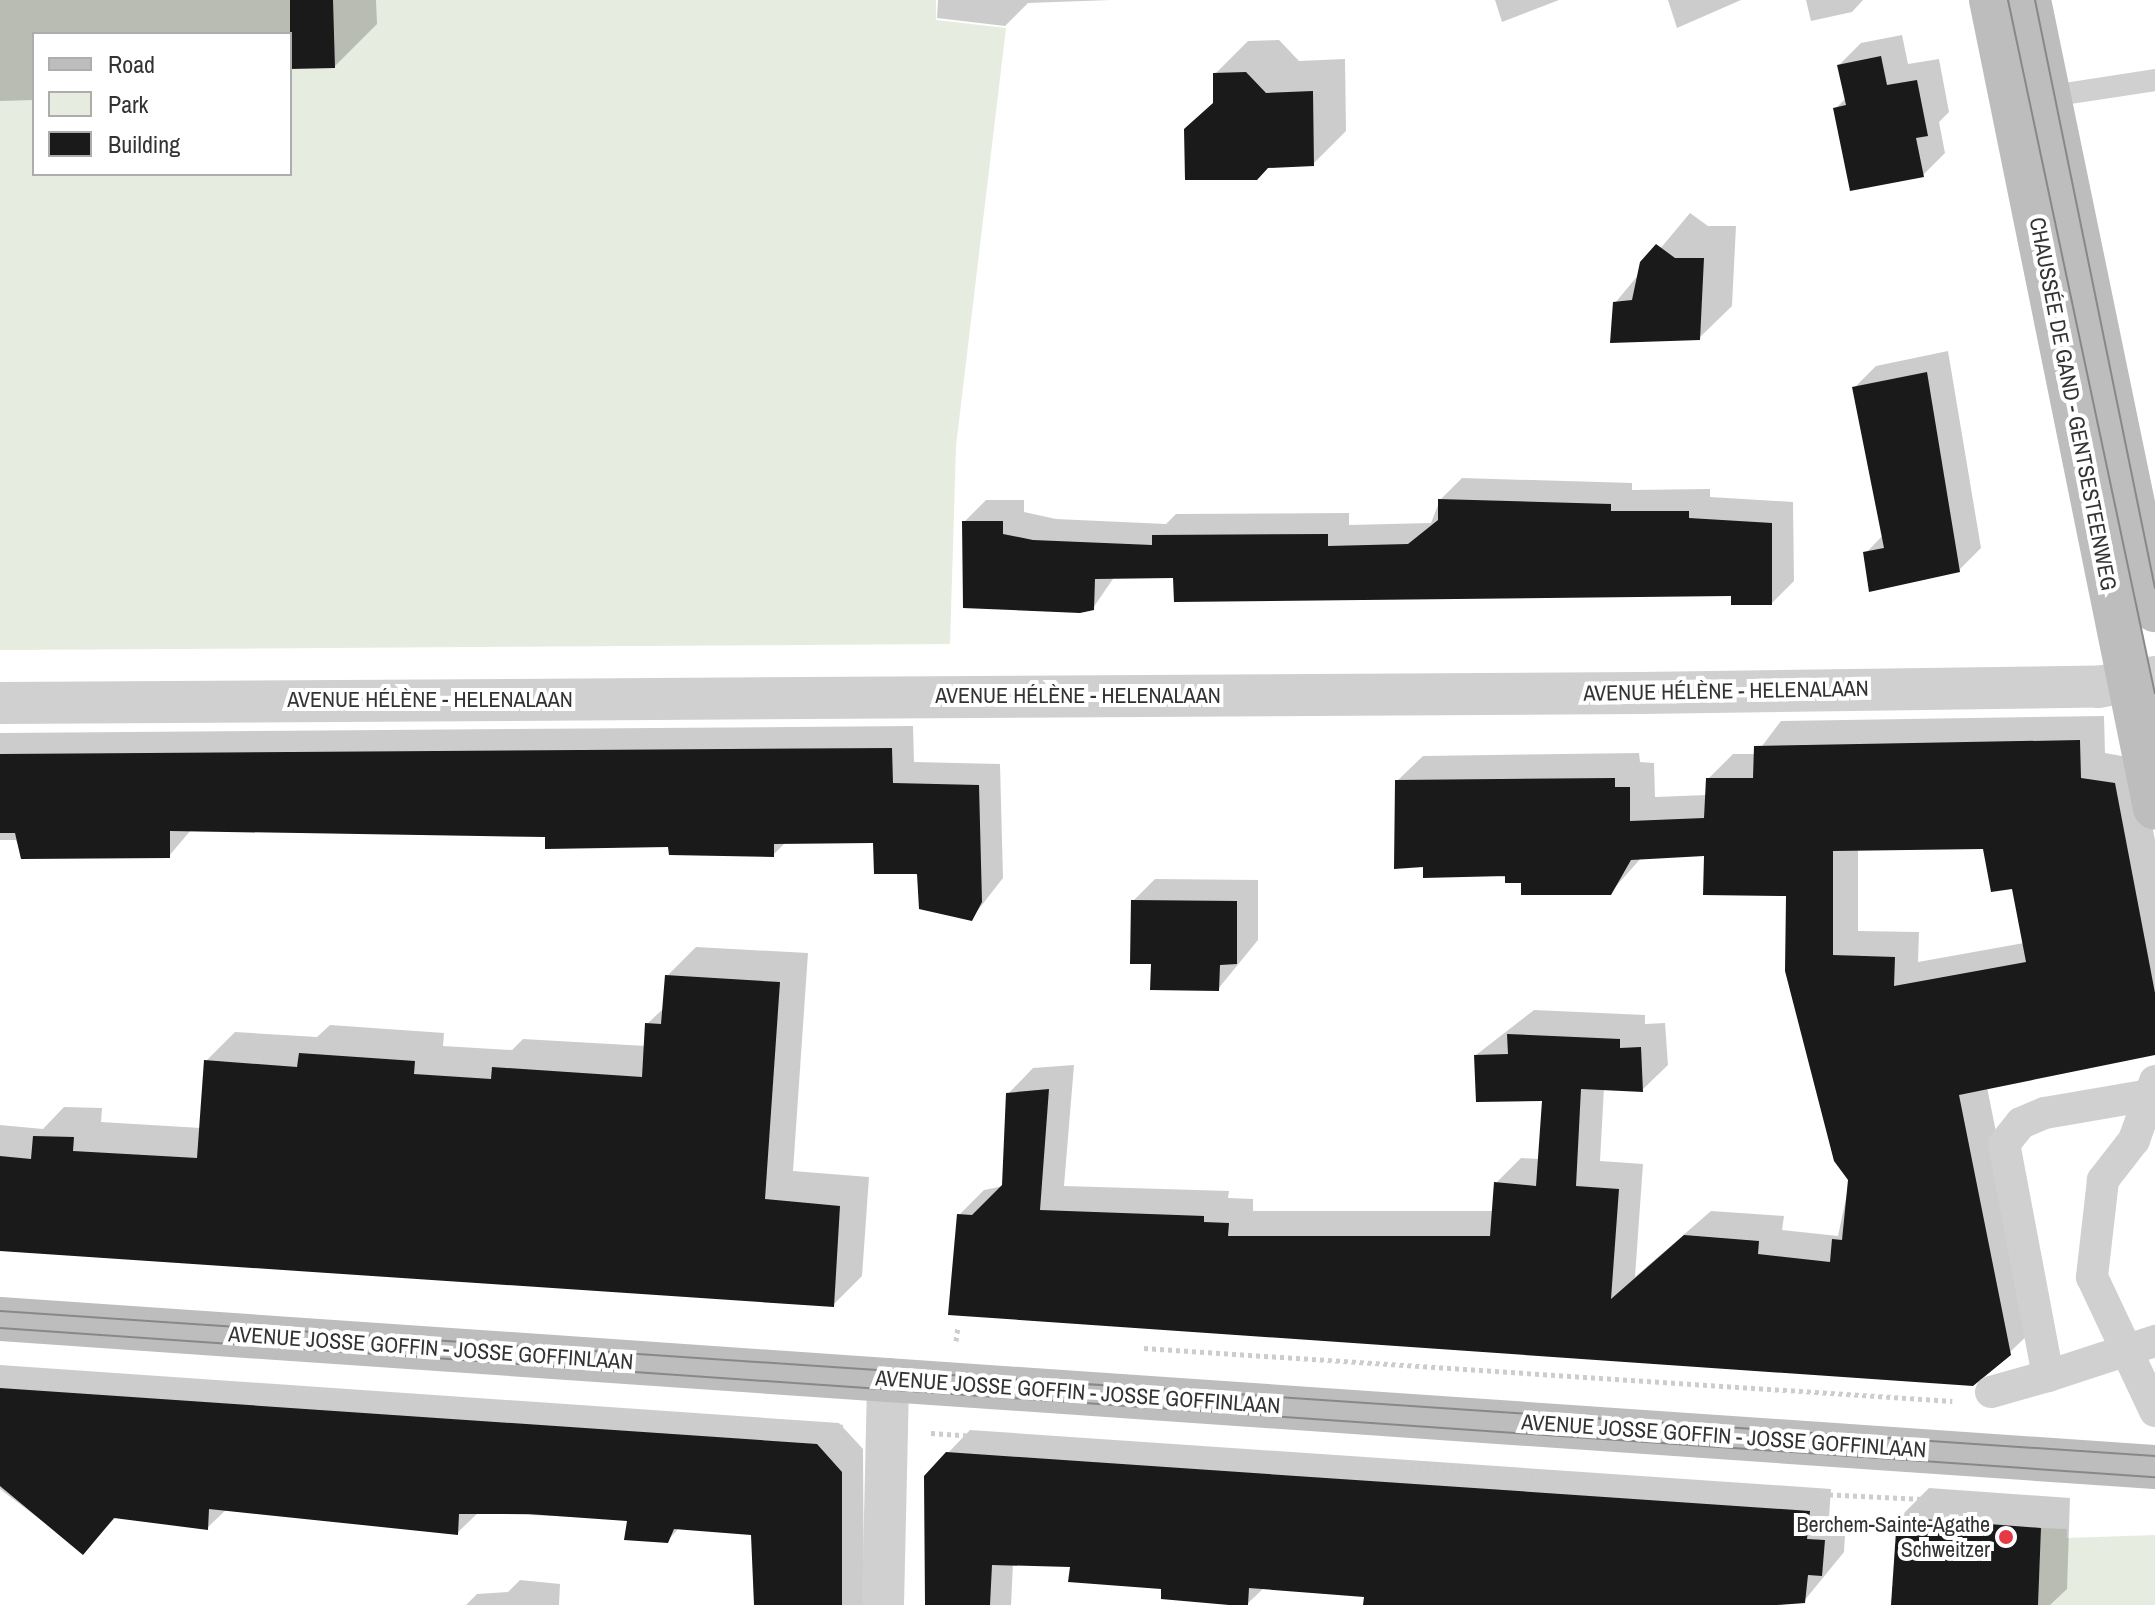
<!DOCTYPE html>
<meta charset="utf-8">
<style>
body{margin:0}
#map{position:relative;width:2155px;height:1605px;overflow:hidden;background:#fff;font-family:"Archivo Narrow",sans-serif}
div>[style]{position:absolute}
[style*='--x']{left:calc(var(--x)*1px);top:calc(var(--y)*1px);width:calc(var(--w)*1px);rotate:calc(var(--a)*1deg)}
.green>*{inset:0;background:#e6ecdf}
.shadow>*{inset:0;background:#0003}
.building>*{inset:0;background:#1a1a1a}
.path>*{height:5px;margin-top:-2.5px;transform-origin:0;background:repeating-linear-gradient(90deg,#cdcdcd 0 4px,transparent 0 8px)}
.service>*{height:22px;margin:-11px;padding:0 11px;transform-origin:11px;border-radius:11px;background:#d0d0d0}
.pedestrian>*{height:32px;margin:-16px;padding:0 16px;transform-origin:16px;border-radius:16px;background:#d0d0d0}
.minor>*{height:42px;margin:-21px;padding:0 21px;transform-origin:21px;border-radius:21px;background:#d0d0d0}
.secondary>*{height:44px;margin:-22px;padding:0 22px;transform-origin:22px;border-radius:22px;background:#bdbdbd}
.tram>*{height:2px;margin:-1px;padding:0 1px;transform-origin:1px;border-radius:1px;background:#888}
.dots>*{width:22px;height:22px;translate:-50% -50%;box-sizing:border-box;border:4px solid #fff;border-radius:50%}
span{translate:-50% -50%;white-space:nowrap;text-align:center;line-height:1.15;-webkit-text-stroke:8px #fff;paint-order:stroke}
.street-label{font-size:22px;color:#333}
.poi-label{font-size:22px;color:#333}
.right{translate:-100% -50%;text-align:right}
.legend{position:absolute;left:32px;top:32px;width:260px;height:144px;box-sizing:border-box;background:#fff;border:2px solid #adadad;margin:0;padding:10px 14px;list-style:none;font-size:24px;color:#333}
.legend li{display:flex;align-items:center;gap:16px;height:40px}
.legend b{width:40px;border:2px solid #adadad}
</style>
<div id="map">
<div class="green">
<div style="clip-path:polygon(evenodd,0 0,936px 0,936px 20px,1006px 28px,956px 446px,950px 644px,0 650px,0 0,34px 34px,290px 34px,290px 174px,34px 174px,34px 34px)"></div>
<div style="clip-path:polygon(2041px 1528px,2067px 1529px,2067px 1538px,2155px 1535px,2155px 1605px,2038px 1605px)"></div>
</div>
<div class="shadow">
<div style="clip-path:polygon(0 0,376px 0,377px 24px,335px 66px,290px 67px,290px 34px,34px 34px,34px 100px,0 101px)"></div>
<div style="clip-path:polygon(938px 0,1111px 0,1028px 3px,1005px 26px,937px 18px)"></div>
<div style="clip-path:polygon(1495px 0,1559px 0,1502px 22px)"></div>
<div style="clip-path:polygon(1668px 0,1741px 0,1677px 28px)"></div>
<div style="clip-path:polygon(1806px 0,1863px 0,1852px 12px,1811px 21px)"></div>
<div style="clip-path:polygon(1902px 35px,1908px 64px,1939px 59px,1949px 112px,1939px 122px,1945px 153px,1923px 175px,1835px 109px,1846px 98px,1839px 65px,1861px 43px)"></div>
<div style="clip-path:polygon(1279px 40px,1299px 61px,1345px 59px,1346px 131px,1313px 164px,1215px 74px,1248px 41px)"></div>
<div style="clip-path:polygon(1690px 213px,1708px 226px,1736px 226px,1732px 306px,1699px 338px,1615px 303px)"></div>
<div style="clip-path:polygon(1948px 351px,1981px 548px,1959px 570px,1866px 553px,1883px 535px,1854px 388px,1876px 366px)"></div>
<div style="clip-path:polygon(1462px 478px,1632px 483px,1632px 490px,1710px 489px,1710px 497px,1793px 502px,1794px 581px,1772px 603px,1733px 594px,1115px 576px,1093px 608px,964px 522px,986px 500px,1024px 500px,1024px 512px,1056px 519px,1166px 524px,1176px 514px,1349px 513px,1349px 525px,1431px 523px,1440px 500px)"></div>
<div style="clip-path:polygon(evenodd,2104px 716px,2105px 753px,2139px 759px,2155px 840px,2155px 1053px,1987px 1087px,2035px 1328px,2009px 1353px,959px 1215px,984px 1190px,1004px 1186px,1008px 1094px,1033px 1068px,1074px 1065px,1064px 1186px,1229px 1191px,1228px 1198px,1253px 1199px,1253px 1211px,1494px 1211px,1496px 1183px,1521px 1158px,1540px 1159px,1544px 1099px,1476px 1055px,1534px 1010px,1645px 1015px,1645px 1024px,1665px 1023px,1668px 1065px,1642px 1090px,1604px 1088px,1600px 1161px,1643px 1164px,1635px 1277px,1711px 1211px,1784px 1216px,1782px 1230px,1838px 1236px,1850px 1179px,1788px 894px,1706px 854px,1642px 857px,1610px 893px,1425px 865px,1397px 781px,1423px 756px,1639px 753px,1640px 762px,1654px 763px,1655px 797px,1707px 795px,1708px 779px,1733px 754px,1756px 754px,1781px 721px,2104px 716px,1985px 847px,2013px 887px,2024px 943px,1918px 962px,1919px 932px,1858px 931px,1858px 849px,1985px 847px)"></div>
<div style="clip-path:polygon(913px 726px,914px 762px,1000px 764px,1003px 878px,971px 919px,875px 841px,786px 842px,773px 855px,547px 835px,191px 830px,169px 856px,23px 857px,16px 840px,0 840px,0 733px)"></div>
<div style="clip-path:polygon(1155px 879px,1258px 880px,1258px 940px,1218px 989px,1154px 962px,1133px 901px)"></div>
<div style="clip-path:polygon(696px 947px,808px 953px,793px 1171px,869px 1177px,862px 1276px,833px 1305px,0 1249px,0 1125px,43px 1129px,64px 1107px,102px 1108px,101px 1122px,201px 1128px,206px 1061px,235px 1032px,317px 1037px,330px 1025px,444px 1033px,443px 1046px,512px 1050px,523px 1039px,646px 1046px,647px 1024px,665px 1007px,667px 976px)"></div>
<div style="clip-path:polygon(0 1365px,839px 1423px,863px 1449px,864px 1605px,756px 1605px,753px 1533px,680px 1527px,667px 1541px,629px 1519px,478px 1513px,457px 1533px,227px 1509px,207px 1528px,116px 1517px,83px 1552px,0 1489px)"></div>
<div style="clip-path:polygon(970px 1430px,1831px 1489px,1829px 1517px,1846px 1518px,1844px 1552px,1804px 1601px,1766px 1605px,1365px 1605px,1366px 1595px,1264px 1588px,1247px 1604px,1072px 1565px,1013px 1564px,1011px 1605px,927px 1605px,947px 1454px)"></div>
<div style="clip-path:polygon(1929px 1488px,2070px 1498px,2067px 1589px,2050px 1605px,1893px 1605px,1899px 1518px)"></div>
<div style="clip-path:polygon(520px 1580px,560px 1584px,559px 1605px,466px 1605px,477px 1594px,508px 1592px)"></div>
</div>
<div class="building">
<div style="clip-path:polygon(290px 0,333px 0,335px 68px,290px 69px)"></div>
<div style="clip-path:polygon(1881px 56px,1887px 85px,1917px 80px,1928px 136px,1916px 138px,1924px 177px,1850px 191px,1833px 108px,1846px 105px,1837px 65px)"></div>
<div style="clip-path:polygon(1246px 72px,1266px 93px,1313px 91px,1314px 166px,1268px 168px,1257px 180px,1185px 180px,1184px 129px,1213px 103px,1213px 73px)"></div>
<div style="clip-path:polygon(1656px 244px,1675px 258px,1704px 258px,1700px 340px,1610px 343px,1613px 302px,1632px 300px,1640px 262px)"></div>
<div style="clip-path:polygon(1927px 372px,1960px 572px,1869px 592px,1863px 552px,1884px 548px,1852px 387px)"></div>
<div style="clip-path:polygon(1438px 499px,1611px 504px,1611px 511px,1689px 511px,1689px 518px,1772px 523px,1772px 605px,1731px 605px,1731px 596px,1174px 602px,1173px 578px,1095px 579px,1094px 610px,1080px 613px,963px 608px,962px 521px,1003px 521px,1003px 534px,1033px 540px,1152px 545px,1152px 535px,1328px 534px,1328px 546px,1408px 544px,1438px 520px)"></div>
<div style="clip-path:polygon(evenodd,2080px 740px,2081px 778px,2115px 783px,2155px 993px,2155px 1055px,1959px 1095px,2011px 1355px,1973px 1386px,948px 1315px,957px 1214px,972px 1215px,1002px 1185px,1006px 1093px,1049px 1089px,1040px 1210px,1204px 1216px,1204px 1222px,1229px 1223px,1228px 1236px,1490px 1236px,1494px 1182px,1536px 1186px,1542px 1101px,1476px 1102px,1474px 1055px,1508px 1054px,1507px 1034px,1620px 1039px,1620px 1048px,1641px 1047px,1643px 1092px,1581px 1089px,1576px 1186px,1619px 1189px,1611px 1299px,1684px 1235px,1759px 1241px,1758px 1254px,1830px 1262px,1832px 1239px,1842px 1240px,1848px 1180px,1834px 1161px,1785px 971px,1786px 896px,1703px 895px,1704px 856px,1631px 860px,1611px 895px,1521px 895px,1521px 883px,1505px 883px,1505px 876px,1423px 878px,1423px 867px,1394px 869px,1395px 780px,1615px 778px,1615px 787px,1630px 787px,1630px 821px,1704px 818px,1706px 778px,1753px 778px,1754px 746px,2080px 740px,1983px 849px,1991px 892px,2012px 889px,2026px 962px,1894px 986px,1895px 957px,1833px 955px,1833px 851px,1983px 849px)"></div>
<div style="clip-path:polygon(892px 748px,893px 783px,979px 785px,982px 902px,972px 921px,919px 909px,917px 874px,874px 874px,873px 843px,774px 844px,774px 857px,669px 855px,668px 847px,545px 849px,545px 837px,170px 831px,170px 858px,21px 859px,15px 833px,0 833px,0 754px)"></div>
<div style="clip-path:polygon(1131px 900px,1237px 901px,1237px 964px,1220px 965px,1219px 991px,1150px 990px,1151px 964px,1130px 964px)"></div>
<div style="clip-path:polygon(665px 975px,780px 982px,765px 1199px,840px 1206px,834px 1307px,0 1251px,0 1156px,31px 1159px,33px 1136px,74px 1137px,73px 1151px,197px 1158px,204px 1060px,297px 1067px,299px 1053px,415px 1061px,414px 1074px,491px 1079px,492px 1067px,642px 1077px,645px 1023px,661px 1024px)"></div>
<div style="clip-path:polygon(0 1388px,817px 1444px,842px 1472px,842px 1605px,754px 1605px,751px 1535px,674px 1529px,668px 1543px,624px 1540px,627px 1521px,528px 1514px,459px 1514px,458px 1535px,209px 1509px,208px 1530px,114px 1518px,83px 1555px,0 1486px)"></div>
<div style="clip-path:polygon(946px 1452px,1810px 1511px,1807px 1539px,1825px 1540px,1822px 1576px,1808px 1575px,1805px 1603px,1777px 1605px,1363px 1605px,1364px 1597px,1249px 1588px,1248px 1605px,1229px 1605px,1161px 1599px,1161px 1589px,1068px 1582px,1070px 1567px,992px 1565px,990px 1605px,925px 1605px,924px 1476px)"></div>
<div style="clip-path:polygon(1897px 1517px,2041px 1528px,2038px 1605px,1891px 1605px)"></div>
</div>
<div class="path">
<div style="--x:956;--y:1341;--w:15;--a:-82"></div>
<div style="--x:1144;--y:1348;--w:810;--a:3.75"></div>
<div style="--x:113;--y:1376;--w:734;--a:3.99"></div>
<div style="--x:931;--y:1433;--w:74;--a:3.9"></div>
<div style="--x:1358;--y:1462;--w:181;--a:3.8"></div>
<div style="--x:1821;--y:1494;--w:222;--a:2.8"></div>
</div>
<div class="service">
<div style="--x:2051;--y:96;--w:105;--a:-8.7"></div>
</div>
<div class="pedestrian">
<div style="--x:2155;--y:1081;--w:63;--a:109.6"></div>
<div style="--x:2134;--y:1140;--w:51;--a:127.8"></div>
<div style="--x:2103;--y:1180;--w:98;--a:96.5"></div>
<div style="--x:2092;--y:1277;--w:148;--a:64.8"></div>
<div style="--x:2048;--y:1376;--w:113;--a:-18.1"></div>
<div style="--x:1991;--y:1392;--w:59;--a:-15.7"></div>
<div style="--x:2048;--y:1376;--w:236;--a:-100.7"></div>
<div style="--x:2004;--y:1144;--w:27;--a:-51"></div>
<div style="--x:2021;--y:1123;--w:26;--a:-23"></div>
<div style="--x:2045;--y:1113;--w:112;--a:-9.8"></div>
</div>
<div class="minor">
<div style="--x:0;--y:703;--w:1641;--a:-0.35"></div>
<div style="--x:1641;--y:693;--w:457;--a:-0.8"></div>
<div style="--x:2098;--y:687;--w:58;--a:-10"></div>
<div style="--x:883;--y:1605;--w:226;--a:-88.7"></div>
</div>
<div class="secondary">
<div style="--x:1991;--y:0;--w:824;--a:78.53"></div>
<div style="--x:2029;--y:0;--w:623;--a:78.33"></div>
<div style="--x:0;--y:1319;--w:2160;--a:3.93"></div>
</div>
<div class="tram">
<div style="--x:2008;--y:0;--w:709;--a:78.04"></div>
<div style="--x:2035;--y:0;--w:600;--a:78.47"></div>
<div style="--x:0;--y:1311;--w:2160;--a:3.85"></div>
<div style="--x:0;--y:1328;--w:2160;--a:3.96"></div>
</div>
<div class="dots">
<div style="left:2006px;top:1537px;background:#e63946"></div>
</div>
<div class="street-label">
<span style="left:2073px;top:404px;rotate:79deg">CHAUSSÉE DE GAND - GENTSESTEENWEG</span>
<span style="left:1726px;top:691px;rotate:-1deg">AVENUE HÉLÈNE - HELENALAAN</span>
<span style="left:1078px;top:696px">AVENUE HÉLÈNE - HELENALAAN</span>
<span style="left:430px;top:700px">AVENUE HÉLÈNE - HELENALAAN</span>
<span style="left:431px;top:1348px;rotate:4deg">AVENUE JOSSE GOFFIN - JOSSE GOFFINLAAN</span>
<span style="left:1078px;top:1392px;rotate:4deg">AVENUE JOSSE GOFFIN - JOSSE GOFFINLAAN</span>
<span style="left:1724px;top:1436px;rotate:4deg">AVENUE JOSSE GOFFIN - JOSSE GOFFINLAAN</span>
</div>
<div class="poi-label">
<span class="right" style="left:1990px;top:1537px">Berchem-Sainte-Agathe<br>Schweitzer</span>
</div>
<ul class="legend">
<li><b style="height:10px;background:#bdbdbd"></b>Road</li>
<li><b style="height:22px;background:#e6ecdf"></b>Park</li>
<li><b style="height:22px;background:#1a1a1a"></b>Building</li>
</ul>
</div>
